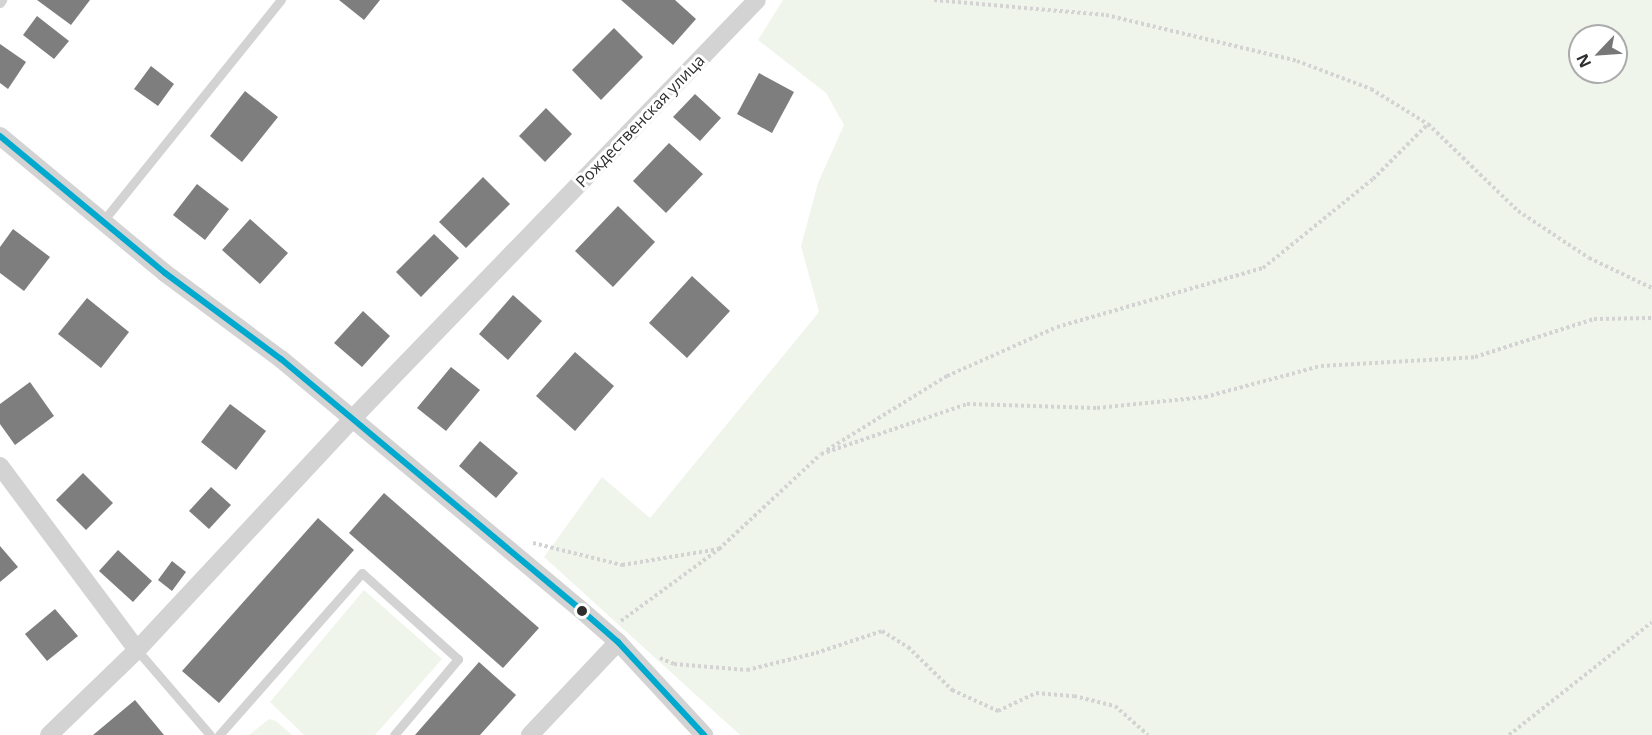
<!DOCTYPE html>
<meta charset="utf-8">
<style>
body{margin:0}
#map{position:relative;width:1652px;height:735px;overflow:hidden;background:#fff;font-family:"Open Sans",sans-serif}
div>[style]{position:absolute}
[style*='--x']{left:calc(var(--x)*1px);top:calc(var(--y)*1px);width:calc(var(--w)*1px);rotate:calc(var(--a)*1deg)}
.green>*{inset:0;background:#f0f5eb}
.building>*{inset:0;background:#7e7e7e}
.path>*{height:4px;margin-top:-2px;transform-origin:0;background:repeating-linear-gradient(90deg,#d3d3d3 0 3px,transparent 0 6px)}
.lane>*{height:9px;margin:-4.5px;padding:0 4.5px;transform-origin:4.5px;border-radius:4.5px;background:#d3d3d3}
.street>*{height:18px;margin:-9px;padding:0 9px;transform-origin:9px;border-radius:9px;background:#d3d3d3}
.bus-1>*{height:6px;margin:-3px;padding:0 3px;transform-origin:3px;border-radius:3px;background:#00a9ce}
.dots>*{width:16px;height:16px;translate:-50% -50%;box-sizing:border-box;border:3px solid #fff;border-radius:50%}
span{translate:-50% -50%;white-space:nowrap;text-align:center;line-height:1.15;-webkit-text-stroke:6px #fff;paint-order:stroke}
.street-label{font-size:16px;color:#2e2e2e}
.north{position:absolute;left:1568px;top:24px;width:60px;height:60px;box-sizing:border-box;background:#fff;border:2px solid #ababab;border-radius:50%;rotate:245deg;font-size:16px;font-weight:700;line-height:24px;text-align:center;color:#2e2e2e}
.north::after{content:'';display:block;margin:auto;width:21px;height:27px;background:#777;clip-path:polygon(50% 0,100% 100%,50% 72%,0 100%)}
</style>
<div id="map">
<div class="green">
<div style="clip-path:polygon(evenodd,783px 0,1652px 0,1652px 735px,740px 735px,544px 557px,602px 477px,650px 518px,819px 312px,801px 246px,818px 183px,844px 125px,826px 93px,758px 40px,783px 0,1580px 36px,1616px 36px,1616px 72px,1580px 72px,1580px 36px)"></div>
<div style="clip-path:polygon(364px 590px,442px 659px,375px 735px,304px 735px,270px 702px)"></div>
<div style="clip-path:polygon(269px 719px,276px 721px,292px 735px,249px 735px)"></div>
</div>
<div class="building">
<div style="clip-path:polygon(37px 0,90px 0,71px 25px)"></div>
<div style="clip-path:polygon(339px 0,380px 0,364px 20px)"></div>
<div style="clip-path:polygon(621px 0,675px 0,696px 19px,673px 45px)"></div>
<div style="clip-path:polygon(37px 16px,69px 41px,54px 59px,23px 35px)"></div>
<div style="clip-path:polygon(614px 28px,643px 57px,601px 100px,572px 70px)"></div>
<div style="clip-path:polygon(0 44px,26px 62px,8px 89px,0 83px)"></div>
<div style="clip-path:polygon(151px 66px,174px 84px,158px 106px,134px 89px)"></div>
<div style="clip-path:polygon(759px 73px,794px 92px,772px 133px,737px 114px)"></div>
<div style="clip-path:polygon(245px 91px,278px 117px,242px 162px,210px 136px)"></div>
<div style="clip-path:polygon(695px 94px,721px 118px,700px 141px,673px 117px)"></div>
<div style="clip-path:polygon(546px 108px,572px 134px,545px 162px,519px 136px)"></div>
<div style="clip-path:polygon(669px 143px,703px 174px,666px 213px,633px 181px)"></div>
<div style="clip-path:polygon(483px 177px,510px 204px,466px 248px,439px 222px)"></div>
<div style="clip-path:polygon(197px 184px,229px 209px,205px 240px,173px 215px)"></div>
<div style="clip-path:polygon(618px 206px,655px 242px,613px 287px,575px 251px)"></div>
<div style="clip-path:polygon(250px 219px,288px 253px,260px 284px,222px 250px)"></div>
<div style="clip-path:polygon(13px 229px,50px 257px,24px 291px,0 273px,0 247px)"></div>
<div style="clip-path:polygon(434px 234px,459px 258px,421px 297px,396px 272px)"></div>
<div style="clip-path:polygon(692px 276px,730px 311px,687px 358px,649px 323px)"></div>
<div style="clip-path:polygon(513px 295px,542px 321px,508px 360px,479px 334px)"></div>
<div style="clip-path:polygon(87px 298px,129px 332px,101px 368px,58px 334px)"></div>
<div style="clip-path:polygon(363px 311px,390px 336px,362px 367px,334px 343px)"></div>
<div style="clip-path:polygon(575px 352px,614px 386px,575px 431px,536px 396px)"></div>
<div style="clip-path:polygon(451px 367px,480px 390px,446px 431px,417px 408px)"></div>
<div style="clip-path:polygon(30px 382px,54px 416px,15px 445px,0 424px,0 404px)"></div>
<div style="clip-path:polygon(230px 404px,266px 431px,236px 470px,201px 442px)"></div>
<div style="clip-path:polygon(480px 441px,518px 473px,496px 498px,459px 466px)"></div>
<div style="clip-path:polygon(83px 473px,113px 503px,86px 530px,56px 500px)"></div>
<div style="clip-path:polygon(211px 487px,231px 505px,209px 529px,189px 511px)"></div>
<div style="clip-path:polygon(384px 493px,539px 628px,503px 668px,349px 533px)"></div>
<div style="clip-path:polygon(318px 518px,354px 550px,219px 703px,182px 671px)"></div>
<div style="clip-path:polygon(0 546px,18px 567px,0 582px)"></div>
<div style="clip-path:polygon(118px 550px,152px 581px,133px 602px,99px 571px)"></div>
<div style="clip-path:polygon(172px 561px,186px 572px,172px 591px,158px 580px)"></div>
<div style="clip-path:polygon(55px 609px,78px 636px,47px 661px,25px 634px)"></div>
<div style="clip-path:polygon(479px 662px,516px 695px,480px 735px,415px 735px)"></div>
<div style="clip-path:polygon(135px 700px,164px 735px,93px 735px)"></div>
</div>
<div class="path">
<div style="--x:934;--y:0;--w:173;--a:5"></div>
<div style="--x:1106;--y:15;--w:196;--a:13.5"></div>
<div style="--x:1297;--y:61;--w:79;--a:20.7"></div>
<div style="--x:1371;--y:89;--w:67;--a:31.6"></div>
<div style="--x:1428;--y:124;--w:125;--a:44"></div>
<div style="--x:1518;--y:211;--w:85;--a:33.5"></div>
<div style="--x:1589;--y:258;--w:70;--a:25.5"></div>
<div style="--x:827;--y:450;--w:141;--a:-31.7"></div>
<div style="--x:947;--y:376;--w:120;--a:-24"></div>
<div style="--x:1057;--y:327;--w:214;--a:-16"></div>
<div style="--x:1263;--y:268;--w:141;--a:-39"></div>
<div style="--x:1373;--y:179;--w:78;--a:-45"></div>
<div style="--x:533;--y:543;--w:92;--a:13.9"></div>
<div style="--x:622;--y:565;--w:98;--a:-9.4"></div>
<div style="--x:719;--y:549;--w:139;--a:-43"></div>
<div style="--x:821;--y:454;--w:154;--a:-18.9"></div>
<div style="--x:967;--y:404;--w:130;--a:1.8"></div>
<div style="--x:1097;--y:408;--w:109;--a:-5.8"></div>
<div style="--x:1205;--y:397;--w:120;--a:-15"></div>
<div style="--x:1321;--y:366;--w:154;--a:-3.3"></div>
<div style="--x:1475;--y:357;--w:125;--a:-17.7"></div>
<div style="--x:1594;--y:319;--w:58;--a:-1"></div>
<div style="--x:621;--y:621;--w:122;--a:-36.3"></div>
<div style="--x:660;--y:658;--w:15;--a:23"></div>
<div style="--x:674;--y:664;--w:73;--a:4.7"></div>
<div style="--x:747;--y:670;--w:71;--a:-13.8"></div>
<div style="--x:816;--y:653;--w:70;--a:-18.4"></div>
<div style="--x:882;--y:631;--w:31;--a:32"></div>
<div style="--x:908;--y:647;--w:62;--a:44.3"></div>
<div style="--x:952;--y:690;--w:51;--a:24.5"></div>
<div style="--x:998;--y:711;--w:42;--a:-25.3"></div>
<div style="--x:1036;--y:693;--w:38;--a:5"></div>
<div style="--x:1074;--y:696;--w:42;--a:13.7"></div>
<div style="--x:1115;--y:706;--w:44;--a:41.3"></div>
<div style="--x:1509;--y:735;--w:182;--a:-38.3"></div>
</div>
<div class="lane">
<div style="--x:0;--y:3;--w:4;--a:-56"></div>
<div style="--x:103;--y:221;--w:284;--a:-51.2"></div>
<div style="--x:137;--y:650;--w:112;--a:49.3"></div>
<div style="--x:219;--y:735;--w:216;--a:-48.6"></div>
<div style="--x:362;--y:573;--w:129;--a:41.9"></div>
<div style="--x:458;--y:659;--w:99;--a:130.1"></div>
</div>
<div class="street">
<div style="--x:0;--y:136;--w:214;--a:39.7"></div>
<div style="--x:165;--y:273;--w:144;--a:36.6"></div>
<div style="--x:281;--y:359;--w:388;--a:39.9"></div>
<div style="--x:579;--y:608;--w:52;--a:41.1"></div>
<div style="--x:618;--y:642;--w:127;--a:47.2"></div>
<div style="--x:0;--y:466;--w:229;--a:53.3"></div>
<div style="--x:49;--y:735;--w:122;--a:-44"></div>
<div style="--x:137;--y:650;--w:317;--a:-47"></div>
<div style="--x:353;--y:418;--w:581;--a:-45.98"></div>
<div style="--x:530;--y:735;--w:128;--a:-46.6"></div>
</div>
<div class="bus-1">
<div style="--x:0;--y:136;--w:214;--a:39.7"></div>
<div style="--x:165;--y:273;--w:144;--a:36.6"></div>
<div style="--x:281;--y:359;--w:388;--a:39.9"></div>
<div style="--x:579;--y:608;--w:52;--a:41.1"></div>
<div style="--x:618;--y:642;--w:127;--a:47.2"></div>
</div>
<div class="dots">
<div style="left:582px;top:611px;background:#2e2e2e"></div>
</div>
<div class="street-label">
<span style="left:640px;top:121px;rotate:-46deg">Рождественская улица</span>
</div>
<div class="north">N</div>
</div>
